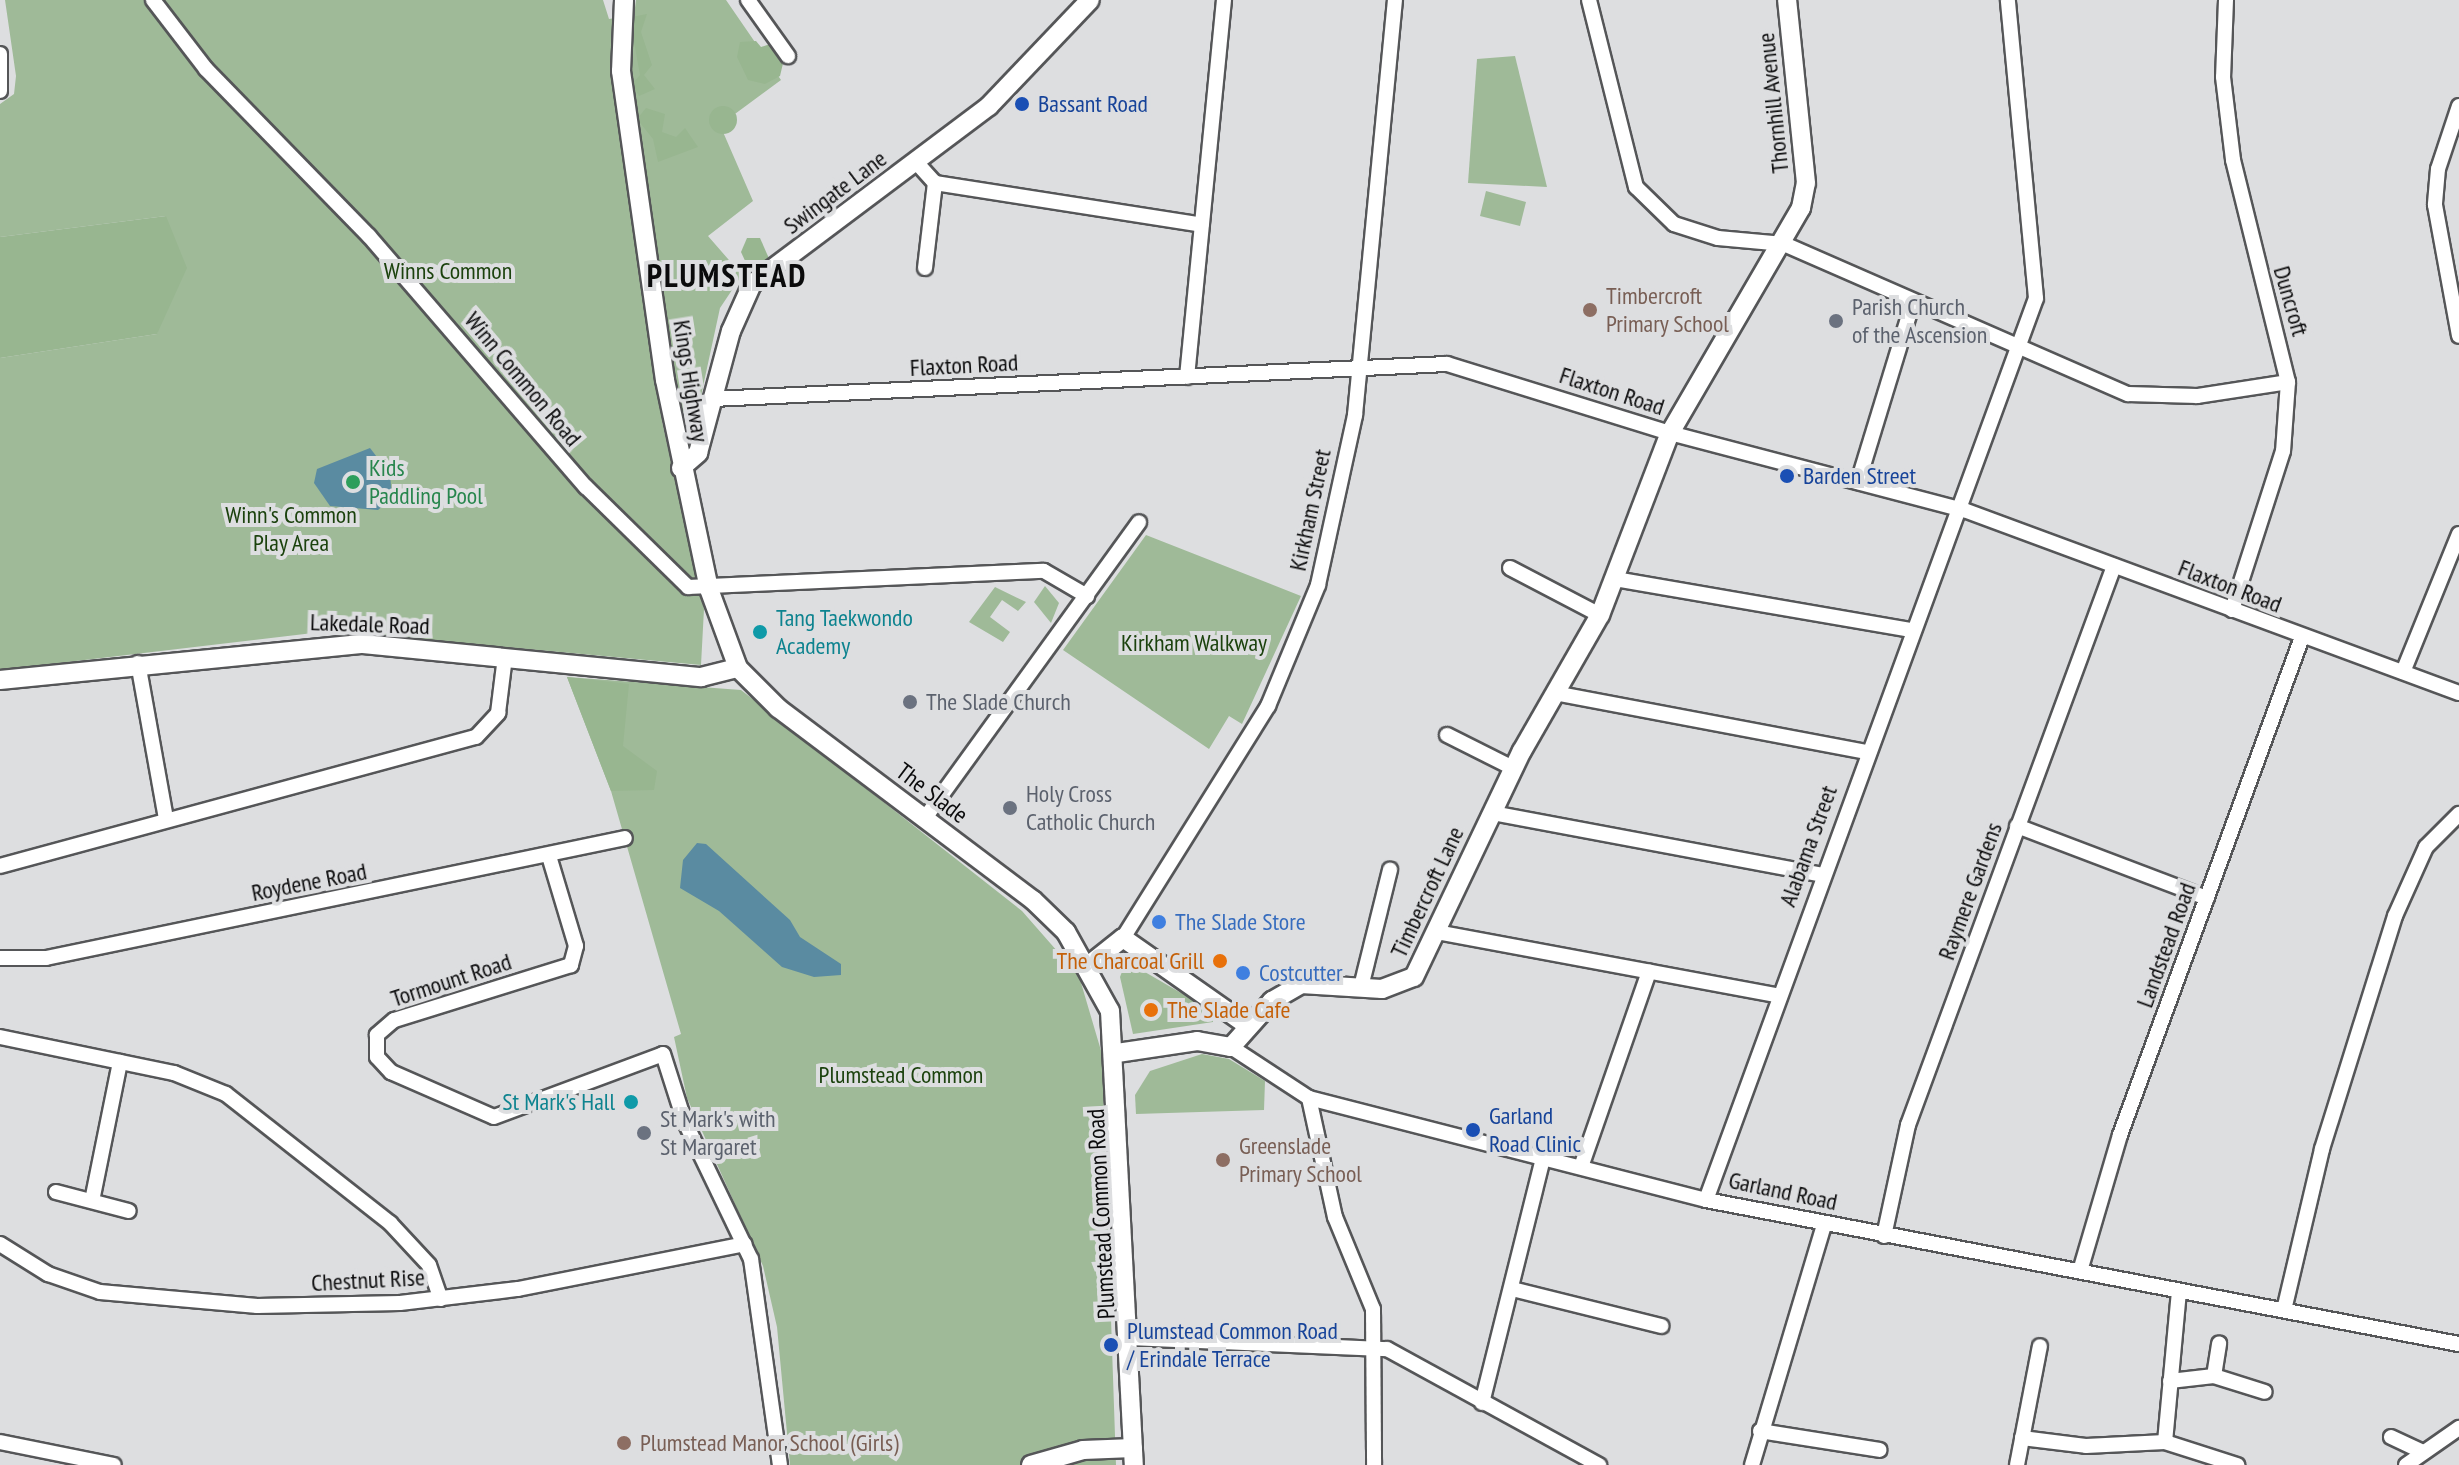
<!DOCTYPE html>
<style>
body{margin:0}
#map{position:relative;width:2459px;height:1465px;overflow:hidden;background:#dddee0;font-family:"PT Sans Narrow",sans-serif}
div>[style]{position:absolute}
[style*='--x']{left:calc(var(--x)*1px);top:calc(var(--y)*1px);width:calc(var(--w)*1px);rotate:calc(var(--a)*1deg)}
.green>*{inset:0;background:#9fba98}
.forest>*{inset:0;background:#98b690}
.round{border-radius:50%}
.water>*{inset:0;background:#5a8ba1}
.roads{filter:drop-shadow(2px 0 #555658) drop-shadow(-2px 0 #555658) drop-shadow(0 2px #555658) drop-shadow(0 -2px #555658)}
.street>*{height:14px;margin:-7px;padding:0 7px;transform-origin:7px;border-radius:7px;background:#fff}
.secondary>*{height:18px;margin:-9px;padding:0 9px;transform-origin:9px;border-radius:9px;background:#fff}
.dots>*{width:22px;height:22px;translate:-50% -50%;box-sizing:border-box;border:4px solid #dddee0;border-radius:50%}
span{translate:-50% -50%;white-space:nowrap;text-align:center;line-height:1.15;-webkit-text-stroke:8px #dddee0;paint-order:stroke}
.street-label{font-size:24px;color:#0b0b0c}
.transit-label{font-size:24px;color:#164399}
.left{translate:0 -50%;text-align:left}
.park-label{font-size:24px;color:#1b420d}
.education-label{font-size:24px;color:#785e54}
.worship-label{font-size:24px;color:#5b616d}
.leisure-label{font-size:24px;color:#27864d}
.culture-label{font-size:24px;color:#0d838f}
.right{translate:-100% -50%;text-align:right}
.shop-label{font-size:24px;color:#366cbe}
.food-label{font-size:24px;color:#c56008}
.district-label{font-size:32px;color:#0b0b0c;font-weight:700;letter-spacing:2px}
</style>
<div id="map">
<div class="green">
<div style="clip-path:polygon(5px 0,603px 0,609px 19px,634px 15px,636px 0,726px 0,781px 80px,720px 125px,753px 201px,708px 236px,742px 275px,720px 308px,699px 405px,662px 421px,704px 609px,701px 665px,330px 631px,0 670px,0 358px,157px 334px,166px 216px,0 237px,0 104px,14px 94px,16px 76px)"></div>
<div style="clip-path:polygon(1515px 56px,1547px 187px,1468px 183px,1477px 59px)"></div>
<div style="clip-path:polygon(1486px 191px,1526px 202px,1520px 226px,1480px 216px)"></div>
<div style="clip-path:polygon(1146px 535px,1301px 596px,1242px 724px,1229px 716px,1209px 749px,1063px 650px)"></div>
<div style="clip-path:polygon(1045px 586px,1059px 603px,1051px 623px,1034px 602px)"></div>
<div style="clip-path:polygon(995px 587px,1026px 602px,1018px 611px,1002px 600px,990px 617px,1010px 632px,1003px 642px,969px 622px)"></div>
<div style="clip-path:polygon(567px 677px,741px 690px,1022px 911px,1079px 976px,1102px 1054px,1116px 1465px,790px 1465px,777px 1327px,763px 1266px,687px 1098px,674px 1037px,681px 1034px,611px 791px)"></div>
<div style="clip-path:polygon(1126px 961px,1212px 1011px,1213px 1022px,1133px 1034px,1120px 977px)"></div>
<div style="clip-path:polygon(1202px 1054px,1229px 1059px,1265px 1081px,1264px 1110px,1136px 1114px,1135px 1095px,1150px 1071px)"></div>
</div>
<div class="forest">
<div style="clip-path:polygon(647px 14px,641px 32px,652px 65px,644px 75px,655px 89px,639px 96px,632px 84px,640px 75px,631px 25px,632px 17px)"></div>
<div style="clip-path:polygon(756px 41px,761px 47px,773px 43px,785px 55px,780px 76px,765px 84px,748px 80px,737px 57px,740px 42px)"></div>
<div class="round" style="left:709px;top:106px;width:28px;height:28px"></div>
<div style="clip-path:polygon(646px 108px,665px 114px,662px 132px,676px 137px,685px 128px,698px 147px,658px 162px,653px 139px,637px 119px)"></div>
<div style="clip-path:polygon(166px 216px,187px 268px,157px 334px,0 358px,0 237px)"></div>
<div style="clip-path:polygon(747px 238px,760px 238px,771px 263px,752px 276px,741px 252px)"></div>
<div style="clip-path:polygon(567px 677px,629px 684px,623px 746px,657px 771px,654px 790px,611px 791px)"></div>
</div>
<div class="water">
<div style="clip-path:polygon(370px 448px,390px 474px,392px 498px,378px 510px,330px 506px,314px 483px,317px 469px)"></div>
<div style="clip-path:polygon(706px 844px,790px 920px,800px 937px,841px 964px,841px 975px,814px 977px,782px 967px,719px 911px,680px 888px,683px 860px,697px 843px)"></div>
</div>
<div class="roads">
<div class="street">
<div style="--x:153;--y:0;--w:87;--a:52.5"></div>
<div style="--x:206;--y:69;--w:233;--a:45.7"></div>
<div style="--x:369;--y:236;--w:332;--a:49.2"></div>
<div style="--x:586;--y:487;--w:143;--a:44.4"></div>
<div style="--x:688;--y:587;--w:356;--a:-2.6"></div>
<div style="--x:1044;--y:571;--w:50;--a:30.2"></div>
<div style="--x:748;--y:0;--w:69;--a:54.5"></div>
<div style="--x:1589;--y:0;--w:193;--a:75.9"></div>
<div style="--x:1636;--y:187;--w:53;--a:44.2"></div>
<div style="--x:1674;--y:224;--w:46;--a:17.7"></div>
<div style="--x:1718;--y:238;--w:66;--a:5.2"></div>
<div style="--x:1784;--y:244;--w:375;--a:23.6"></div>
<div style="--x:2128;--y:394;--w:69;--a:1.7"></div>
<div style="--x:2197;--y:396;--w:92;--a:-8.7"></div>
<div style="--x:2226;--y:0;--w:77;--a:92.2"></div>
<div style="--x:2223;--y:77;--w:84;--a:83.1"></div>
<div style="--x:2233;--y:160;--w:229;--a:76.1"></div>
<div style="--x:2288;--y:382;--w:69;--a:94.1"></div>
<div style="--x:2283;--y:451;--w:167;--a:107.8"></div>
<div style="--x:0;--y:54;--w:37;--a:90"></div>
<div style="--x:2459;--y:106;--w:66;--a:108.4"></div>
<div style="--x:2438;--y:169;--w:36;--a:95"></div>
<div style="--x:2435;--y:205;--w:133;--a:79.6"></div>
<div style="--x:916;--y:162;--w:28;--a:48"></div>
<div style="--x:935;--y:183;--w:270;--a:8.9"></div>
<div style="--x:925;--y:268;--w:86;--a:-83.3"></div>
<div style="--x:1187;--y:377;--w:379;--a:-84.4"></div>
<div style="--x:713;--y:399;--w:735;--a:-2.73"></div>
<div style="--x:1447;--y:364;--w:233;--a:17.2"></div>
<div style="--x:1670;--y:433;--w:304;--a:14.7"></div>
<div style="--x:1964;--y:510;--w:528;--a:20.29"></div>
<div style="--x:1858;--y:482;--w:188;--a:-73"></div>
<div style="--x:1510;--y:568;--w:102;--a:27.6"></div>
<div style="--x:1615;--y:579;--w:298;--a:9.8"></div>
<div style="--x:138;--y:663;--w:158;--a:79.8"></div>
<div style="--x:2403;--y:672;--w:149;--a:-67.9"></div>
<div style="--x:1554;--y:693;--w:317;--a:10.7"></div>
<div style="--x:1447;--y:735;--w:74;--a:26.6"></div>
<div style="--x:1492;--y:813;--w:336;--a:10.6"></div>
<div style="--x:925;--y:818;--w:365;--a:-54.1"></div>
<div style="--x:2017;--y:826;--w:203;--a:20.8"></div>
<div style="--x:549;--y:856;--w:94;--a:73.3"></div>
<div style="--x:576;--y:946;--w:20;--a:105"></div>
<div style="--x:571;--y:965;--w:185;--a:162.7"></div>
<div style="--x:394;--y:1020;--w:23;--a:139"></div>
<div style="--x:377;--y:1035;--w:22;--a:90"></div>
<div style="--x:377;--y:1057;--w:21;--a:47"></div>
<div style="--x:391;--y:1072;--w:112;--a:23.6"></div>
<div style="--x:494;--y:1117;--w:180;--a:-20.4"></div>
<div style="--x:663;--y:1054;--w:69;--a:72.3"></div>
<div style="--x:684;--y:1120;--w:154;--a:64.3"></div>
<div style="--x:751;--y:1259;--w:208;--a:82"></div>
<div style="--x:0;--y:866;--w:493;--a:-15.2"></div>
<div style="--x:476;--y:737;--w:33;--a:-47"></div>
<div style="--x:498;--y:713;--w:56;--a:-82.9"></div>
<div style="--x:1436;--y:932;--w:347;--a:10.5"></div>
<div style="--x:1123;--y:938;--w:274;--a:-58"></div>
<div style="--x:1268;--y:706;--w:131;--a:-67.5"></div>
<div style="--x:1318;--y:585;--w:174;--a:-77.7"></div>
<div style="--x:1355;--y:415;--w:417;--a:-84.5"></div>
<div style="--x:0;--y:958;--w:46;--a:0"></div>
<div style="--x:46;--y:958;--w:591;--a:-11.71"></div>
<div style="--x:1361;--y:987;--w:121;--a:-76.1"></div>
<div style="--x:0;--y:1037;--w:178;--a:11.7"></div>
<div style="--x:174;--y:1073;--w:56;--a:22"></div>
<div style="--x:226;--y:1094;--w:209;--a:38.2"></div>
<div style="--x:390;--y:1223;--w:57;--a:47.1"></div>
<div style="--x:429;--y:1265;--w:36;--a:71"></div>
<div style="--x:1231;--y:1047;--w:93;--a:33.2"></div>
<div style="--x:1309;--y:1098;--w:410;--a:14.4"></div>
<div style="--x:1706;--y:1200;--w:767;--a:10.83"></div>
<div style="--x:1309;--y:1098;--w:122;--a:77.7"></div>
<div style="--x:1335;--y:1217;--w:100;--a:67.6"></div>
<div style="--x:1373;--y:1309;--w:156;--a:89.6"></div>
<div style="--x:1581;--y:1167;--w:207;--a:-70.8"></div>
<div style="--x:56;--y:1192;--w:75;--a:14.6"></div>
<div style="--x:1706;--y:1200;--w:960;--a:-69.9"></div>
<div style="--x:2036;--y:298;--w:299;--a:-95.4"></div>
<div style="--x:92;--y:1201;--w:142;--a:-78.6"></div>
<div style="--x:1884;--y:1236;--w:114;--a:-77.8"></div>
<div style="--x:1908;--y:1125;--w:596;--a:-69.77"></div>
<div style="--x:0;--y:1244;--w:57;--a:32"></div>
<div style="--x:48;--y:1274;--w:55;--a:19.1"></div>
<div style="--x:100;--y:1292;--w:158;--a:5.1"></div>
<div style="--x:257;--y:1306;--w:143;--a:-1.2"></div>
<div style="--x:400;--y:1303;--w:119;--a:-6.8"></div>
<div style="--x:518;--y:1289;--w:231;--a:-11.2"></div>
<div style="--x:2080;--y:1271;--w:142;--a:-73.6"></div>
<div style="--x:2120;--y:1135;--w:530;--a:-69.92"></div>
<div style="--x:1512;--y:1289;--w:154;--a:13.9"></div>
<div style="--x:2284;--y:1310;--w:165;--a:-76.7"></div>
<div style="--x:2322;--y:1149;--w:244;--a:-72.6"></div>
<div style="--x:2395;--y:916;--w:76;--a:-65.8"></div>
<div style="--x:2426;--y:847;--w:47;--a:-45"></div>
<div style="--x:1131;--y:1338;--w:256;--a:2.5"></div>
<div style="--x:1387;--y:1349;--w:242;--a:28.7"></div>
<div style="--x:2214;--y:1376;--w:33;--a:-81"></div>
<div style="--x:2170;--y:1381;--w:44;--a:-6.5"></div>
<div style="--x:2214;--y:1376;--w:53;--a:17.4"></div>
<div style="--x:1482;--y:1403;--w:252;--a:-76"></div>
<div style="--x:1760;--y:1431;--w:121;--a:9"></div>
<div style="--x:2391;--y:1437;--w:35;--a:25"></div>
<div style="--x:2022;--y:1438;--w:64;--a:7.1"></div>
<div style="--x:2086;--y:1446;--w:79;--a:-2.9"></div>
<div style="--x:2165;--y:1442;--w:151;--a:-84.7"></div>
<div style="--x:0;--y:1442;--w:116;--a:11.4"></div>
<div style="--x:2165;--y:1442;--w:76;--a:17.7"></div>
<div style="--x:1752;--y:1465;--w:251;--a:-73.3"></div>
<div style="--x:2017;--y:1465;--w:121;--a:-79.1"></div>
<div style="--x:2406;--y:1465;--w:65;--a:-34.9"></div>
</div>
<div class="secondary">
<div style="--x:624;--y:0;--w:71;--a:92.4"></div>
<div style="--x:621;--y:71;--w:312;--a:81.9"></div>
<div style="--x:665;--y:380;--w:214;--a:78.1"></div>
<div style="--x:709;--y:589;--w:84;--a:69.8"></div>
<div style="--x:738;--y:668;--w:57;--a:45"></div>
<div style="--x:778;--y:708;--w:319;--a:37"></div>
<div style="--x:1033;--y:900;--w:46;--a:44.1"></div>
<div style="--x:1066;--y:932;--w:90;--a:60.9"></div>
<div style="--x:1110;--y:1011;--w:455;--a:87"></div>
<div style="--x:681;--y:468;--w:23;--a:-41"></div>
<div style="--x:698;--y:453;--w:126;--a:-74.9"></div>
<div style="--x:731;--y:331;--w:51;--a:-65.9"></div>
<div style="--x:752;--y:284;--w:296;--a:-36.9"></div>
<div style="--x:989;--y:106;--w:146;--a:-46.4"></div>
<div style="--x:0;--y:680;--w:365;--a:-5.7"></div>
<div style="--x:363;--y:644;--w:340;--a:5.6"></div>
<div style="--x:701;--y:677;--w:38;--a:-14"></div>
<div style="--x:1089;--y:965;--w:43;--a:-38.5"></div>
<div style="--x:1123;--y:938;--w:153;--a:35.1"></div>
<div style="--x:1117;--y:1053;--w:81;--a:-8.5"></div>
<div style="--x:1197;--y:1041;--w:35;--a:10"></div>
<div style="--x:1231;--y:1047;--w:62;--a:-48.3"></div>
<div style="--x:1272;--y:1001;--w:34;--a:-30"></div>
<div style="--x:1301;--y:984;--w:81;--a:3.5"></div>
<div style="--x:1382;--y:989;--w:34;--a:-21"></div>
<div style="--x:1414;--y:977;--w:250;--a:-64.5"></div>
<div style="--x:1522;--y:751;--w:157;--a:-60.2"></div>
<div style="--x:1600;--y:615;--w:195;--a:-69"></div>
<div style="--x:1670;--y:433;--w:260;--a:-59.8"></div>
<div style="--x:1801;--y:208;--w:25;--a:-79"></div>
<div style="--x:1806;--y:183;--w:184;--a:-95.9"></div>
<div style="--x:1031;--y:1465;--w:54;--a:-16.1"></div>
<div style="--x:1083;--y:1450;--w:50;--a:-2.3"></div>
</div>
</div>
<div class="dots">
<div style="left:1022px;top:104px;background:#1a4fb4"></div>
<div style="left:1590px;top:310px;background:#8d6e63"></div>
<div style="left:1836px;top:321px;background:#6b7280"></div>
<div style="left:1787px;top:476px;background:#1a4fb4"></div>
<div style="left:353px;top:482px;background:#2e9e5b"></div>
<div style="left:760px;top:632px;background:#0f9aa8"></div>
<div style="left:910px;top:702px;background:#6b7280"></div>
<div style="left:1010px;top:808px;background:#6b7280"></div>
<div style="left:1159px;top:922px;background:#3f7fe0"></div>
<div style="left:1220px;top:961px;background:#e8710a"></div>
<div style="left:1243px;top:973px;background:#3f7fe0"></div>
<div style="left:1151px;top:1010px;background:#e8710a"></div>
<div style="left:631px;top:1102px;background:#0f9aa8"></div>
<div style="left:1473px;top:1130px;background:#1a4fb4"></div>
<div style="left:644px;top:1133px;background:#6b7280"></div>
<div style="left:1223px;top:1160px;background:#8d6e63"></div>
<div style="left:1111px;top:1345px;background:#1a4fb4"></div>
<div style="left:624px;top:1443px;background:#8d6e63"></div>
</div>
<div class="street-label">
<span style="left:1773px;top:103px;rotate:-96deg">Thornhill Avenue</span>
<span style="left:835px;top:192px;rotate:-37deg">Swingate Lane</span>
<span style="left:2291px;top:301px;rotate:74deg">Duncroft</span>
<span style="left:964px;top:365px;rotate:-3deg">Flaxton Road</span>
<span style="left:523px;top:379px;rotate:50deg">Winn Common Road</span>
<span style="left:691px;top:381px;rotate:81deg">Kings Highway</span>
<span style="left:1612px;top:391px;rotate:18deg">Flaxton Road</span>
<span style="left:1310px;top:510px;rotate:-78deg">Kirkham Street</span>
<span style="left:2230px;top:586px;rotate:21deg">Flaxton Road</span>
<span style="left:370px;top:624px;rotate:2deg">Lakedale Road</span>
<span style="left:932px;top:793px;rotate:37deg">The Slade</span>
<span style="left:1808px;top:846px;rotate:-70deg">Alabama Street</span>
<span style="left:309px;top:882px;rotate:-11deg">Roydene Road</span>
<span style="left:1970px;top:891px;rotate:-70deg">Raymere Gardens</span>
<span style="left:1427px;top:892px;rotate:-65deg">Timbercroft Lane</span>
<span style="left:2166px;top:945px;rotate:-70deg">Landstead Road</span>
<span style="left:451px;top:980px;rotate:-18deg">Tormount Road</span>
<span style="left:1783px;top:1191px;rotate:12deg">Garland Road</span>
<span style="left:1101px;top:1214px;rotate:-93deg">Plumstead Common Road</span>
<span style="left:368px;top:1280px;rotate:-3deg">Chestnut Rise</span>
</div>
<div class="transit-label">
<span class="left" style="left:1038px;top:104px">Bassant Road</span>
<span class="left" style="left:1803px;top:476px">Barden Street</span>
<span class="left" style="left:1489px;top:1130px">Garland<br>Road Clinic</span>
<span class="left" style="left:1127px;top:1345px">Plumstead Common Road<br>/ Erindale Terrace</span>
</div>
<div class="park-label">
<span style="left:448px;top:271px">Winns Common</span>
<span style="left:291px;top:529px">Winn's Common<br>Play Area</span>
<span style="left:1194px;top:643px">Kirkham Walkway</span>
<span style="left:901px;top:1075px">Plumstead Common</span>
</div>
<div class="education-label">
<span class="left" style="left:1606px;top:310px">Timbercroft<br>Primary School</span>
<span class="left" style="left:1239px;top:1160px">Greenslade<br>Primary School</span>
<span class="left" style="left:640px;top:1443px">Plumstead Manor School (Girls)</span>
</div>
<div class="worship-label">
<span class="left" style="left:1852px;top:321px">Parish Church<br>of the Ascension</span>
<span class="left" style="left:926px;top:702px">The Slade Church</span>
<span class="left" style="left:1026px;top:808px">Holy Cross<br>Catholic Church</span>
<span class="left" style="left:660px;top:1133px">St Mark's with<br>St Margaret</span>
</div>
<div class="leisure-label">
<span class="left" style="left:369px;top:482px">Kids<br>Paddling Pool</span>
</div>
<div class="culture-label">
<span class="left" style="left:776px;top:632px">Tang Taekwondo<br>Academy</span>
<span class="right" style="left:615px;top:1102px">St Mark's Hall</span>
</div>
<div class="shop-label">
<span class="left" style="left:1175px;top:922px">The Slade Store</span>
<span class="left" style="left:1259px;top:973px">Costcutter</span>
</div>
<div class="food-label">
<span class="right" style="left:1204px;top:961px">The Charcoal Grill</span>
<span class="left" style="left:1167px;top:1010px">The Slade Cafe</span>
</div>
<div class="district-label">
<span style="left:727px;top:275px">PLUMSTEAD</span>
</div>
</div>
